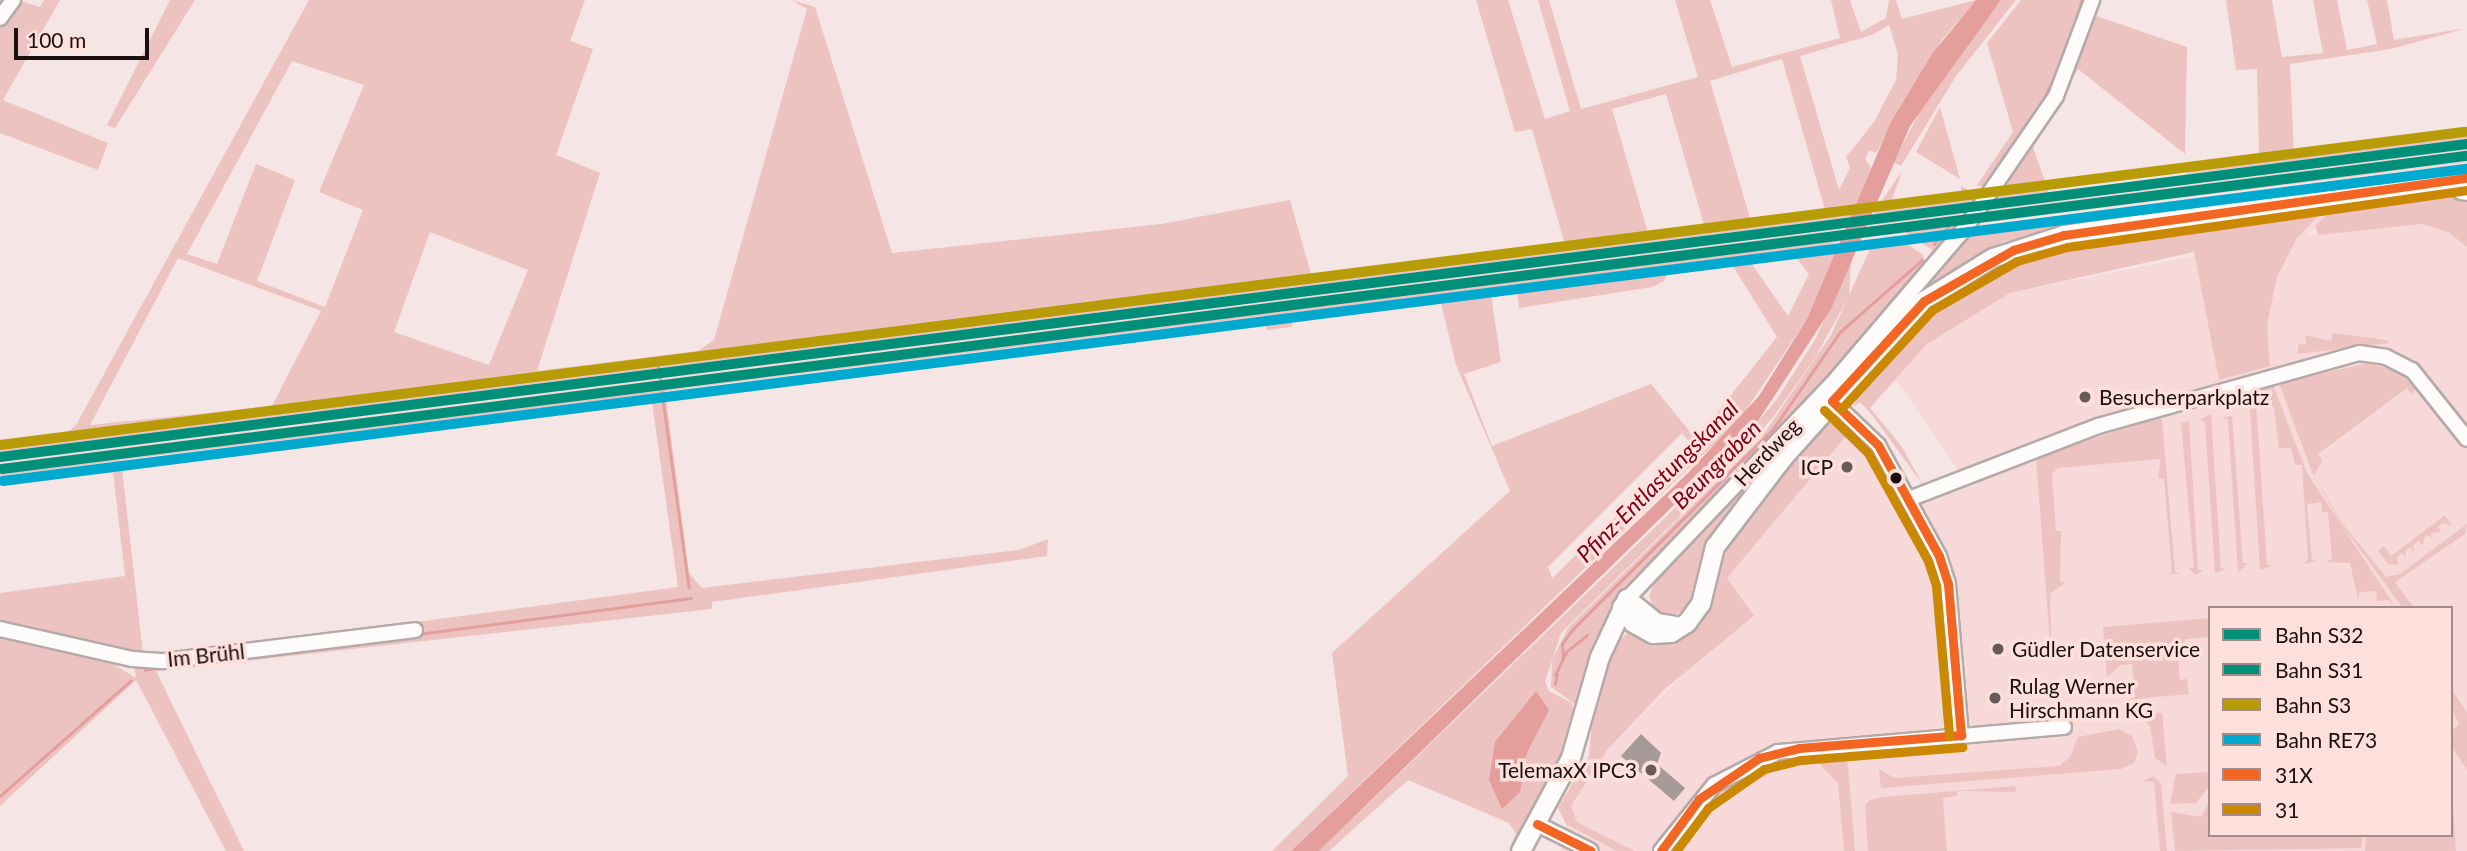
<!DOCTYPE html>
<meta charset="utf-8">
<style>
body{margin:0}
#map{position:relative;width:2467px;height:851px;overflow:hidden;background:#f5e5e4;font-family:Lato,sans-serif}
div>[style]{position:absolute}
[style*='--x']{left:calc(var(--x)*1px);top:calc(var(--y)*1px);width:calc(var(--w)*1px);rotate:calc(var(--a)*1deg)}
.built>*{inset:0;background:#f6d9d8}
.green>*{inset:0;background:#edc3c1}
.water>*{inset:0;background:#e49e9b}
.stream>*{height:2.5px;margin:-1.25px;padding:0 1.25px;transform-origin:1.25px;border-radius:1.25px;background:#e49e9b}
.building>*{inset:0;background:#a69a99}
.roads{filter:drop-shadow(2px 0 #b6aaa9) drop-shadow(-2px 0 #b6aaa9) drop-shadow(0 2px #b6aaa9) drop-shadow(0 -2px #b6aaa9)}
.minor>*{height:14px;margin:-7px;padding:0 7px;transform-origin:7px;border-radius:7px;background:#fefbfb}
.major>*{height:18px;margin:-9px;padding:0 9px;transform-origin:9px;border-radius:9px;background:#fefbfb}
.highway>*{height:19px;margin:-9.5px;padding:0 9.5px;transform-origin:9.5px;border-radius:9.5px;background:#fefbfb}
.bus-1>*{height:9px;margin:-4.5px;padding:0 4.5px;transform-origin:4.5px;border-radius:4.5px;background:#f26522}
.bus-2>*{height:9px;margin:-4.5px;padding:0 4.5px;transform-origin:4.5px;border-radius:4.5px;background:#cb8803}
.rail-1>*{height:10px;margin:-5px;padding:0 5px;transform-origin:5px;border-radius:5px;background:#00907a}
.rail-2>*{height:10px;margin:-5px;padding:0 5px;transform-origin:5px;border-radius:5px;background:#00907a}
.rail-3>*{height:10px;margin:-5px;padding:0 5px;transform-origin:5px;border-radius:5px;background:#b89c07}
.rail-4>*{height:10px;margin:-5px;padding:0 5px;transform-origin:5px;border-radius:5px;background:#00a9ce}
.dots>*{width:19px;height:19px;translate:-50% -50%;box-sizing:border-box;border:4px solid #fddfdc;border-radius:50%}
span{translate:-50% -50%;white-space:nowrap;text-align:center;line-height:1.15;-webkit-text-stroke:7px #fddfdc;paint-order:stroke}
.poi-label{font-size:21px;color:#1a100f}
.left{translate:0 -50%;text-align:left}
.right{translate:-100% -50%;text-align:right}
.street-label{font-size:21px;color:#1a100f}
.water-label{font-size:23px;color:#790216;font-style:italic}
.legend{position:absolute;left:2208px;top:606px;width:245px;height:231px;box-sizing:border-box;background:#fddfdc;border:2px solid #a28c8a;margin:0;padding:9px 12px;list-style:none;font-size:21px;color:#1a100f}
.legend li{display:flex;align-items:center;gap:14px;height:35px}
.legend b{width:35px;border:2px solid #a28c8a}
.scale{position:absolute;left:14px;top:28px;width:135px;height:32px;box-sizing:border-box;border:4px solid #1a100f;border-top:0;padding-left:9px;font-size:21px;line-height:24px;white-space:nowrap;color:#1a100f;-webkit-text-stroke:5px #fddfdc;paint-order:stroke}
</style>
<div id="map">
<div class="built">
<div style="clip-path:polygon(2467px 140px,2467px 155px,1983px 215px,1991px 201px)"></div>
<div style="clip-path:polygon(2467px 158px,2467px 165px,2382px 173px,2404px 167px)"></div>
<div style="clip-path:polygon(1980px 203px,1969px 216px,1870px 229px,1874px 216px)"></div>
<div style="clip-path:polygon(evenodd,2338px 205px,2307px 236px,2422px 224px,2448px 232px,2467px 247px,2467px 851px,1560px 851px,1571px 806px,1608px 749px,1692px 665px,1754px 617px,1726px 578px,1847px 435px,1871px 455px,1894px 496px,1958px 470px,1896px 380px,1927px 344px,2010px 293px,2299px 235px,2328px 206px,2338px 205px,2210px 608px,2451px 608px,2451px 835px,2210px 835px,2210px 608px)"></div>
<div style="clip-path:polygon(1845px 219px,1836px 234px,1708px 252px,0 467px,0 452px,72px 442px)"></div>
</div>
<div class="green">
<div style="clip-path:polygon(18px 0,40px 7px,44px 0,60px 0,3px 100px,108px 143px,98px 170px,0 133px,0 26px)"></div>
<div style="clip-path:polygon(170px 0,195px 0,115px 128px,107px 125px)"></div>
<div style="clip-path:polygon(evenodd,309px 0,585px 0,570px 41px,593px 49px,556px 155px,600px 173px,537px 371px,698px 351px,714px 340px,807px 9px,792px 0,815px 7px,892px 253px,1161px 224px,1290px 200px,1313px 281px,1565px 245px,1532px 129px,1515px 132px,1476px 0,1508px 0,1545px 119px,1570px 111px,1538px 0,1549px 0,1581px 109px,1698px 77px,1675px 0,1710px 0,1732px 67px,1840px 38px,1831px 0,1850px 0,1861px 32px,1886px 18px,1889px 0,1896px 0,1902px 19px,1976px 0,1942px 40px,1876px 153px,1869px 150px,1865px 159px,1871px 168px,1851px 217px,0 452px,0 440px,69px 431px,76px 425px,309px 0,1889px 25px,1898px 54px,1896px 80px,1874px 122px,1846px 157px,1850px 168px,1839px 190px,1800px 56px,1872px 35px,1889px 25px,309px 0,1782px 59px,1827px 217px,1752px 225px,1710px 81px,1782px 59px,309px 0,292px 61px,364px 85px,319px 192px,363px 210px,325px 307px,257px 281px,295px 180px,256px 164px,217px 264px,187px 254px,292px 61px,309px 0,1666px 94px,1706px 231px,1705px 232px,1649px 236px,1612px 109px,1666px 94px,309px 0,430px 232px,528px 270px,489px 365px,394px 332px,430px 232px,309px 0,178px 258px,321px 311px,272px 406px,90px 425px,178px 258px)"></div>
<div style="clip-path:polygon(2001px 0,2016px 0,1956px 76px,1901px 166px,1893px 162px,1930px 93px)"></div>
<div style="clip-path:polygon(2021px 0,2087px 0,2069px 62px,1989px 189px,1977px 185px,2013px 132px,1987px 43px)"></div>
<div style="clip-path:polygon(2226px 0,2272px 0,2282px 57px,2323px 53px,2313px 0,2337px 0,2347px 50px,2377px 44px,2367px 0,2387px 0,2394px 40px,2467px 28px,2391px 49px,2290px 64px,2294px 154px,2462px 131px,2467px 132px,2467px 140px,2187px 174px,2186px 168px,2259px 157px,2257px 69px,2236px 70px)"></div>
<div style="clip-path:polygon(2096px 16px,2187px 47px,2185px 154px,2078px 69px,2033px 147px,2049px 193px,1991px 201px,2061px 97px)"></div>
<div style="clip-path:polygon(1940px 107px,1960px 179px,1916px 152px)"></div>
<div style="clip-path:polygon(2467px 155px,2382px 173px,1977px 223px,1983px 215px)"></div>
<div style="clip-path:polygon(1911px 158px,1975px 194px,1984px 198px,1980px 203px,1873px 214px,1902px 171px,1889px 208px,1961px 200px,1961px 186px)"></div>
<div style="clip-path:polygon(2354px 178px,2372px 178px,2340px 195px,2004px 241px,1923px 297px,1918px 292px,1970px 230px)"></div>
<div style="clip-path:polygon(2438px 194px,2467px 196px,2467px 247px,2448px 232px,2422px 224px,2318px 235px,2315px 226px,2338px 205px)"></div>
<div style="clip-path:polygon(2328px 206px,2297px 238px,2277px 277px,2267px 325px,2270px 366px,2219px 380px,2194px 252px,2010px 293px,1927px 344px,1870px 408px,1902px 447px,1923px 485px,1872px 415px,1860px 402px,1854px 407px,1861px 382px,1922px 310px,1977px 271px,2055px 243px)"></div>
<div style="clip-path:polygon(1969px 216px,1937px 253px,1903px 231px,1864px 237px,1873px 229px)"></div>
<div style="clip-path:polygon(evenodd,1844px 234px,1841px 241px,1826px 245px,1838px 248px,1807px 319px,1740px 419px,1291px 851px,1272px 851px,1348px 776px,1332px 653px,1510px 491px,1456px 365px,1439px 295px,1291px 313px,1292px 327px,1267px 330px,1264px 316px,665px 391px,689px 573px,702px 588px,1019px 550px,1048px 539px,1047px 556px,712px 602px,712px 609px,156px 671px,244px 851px,226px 851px,136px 680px,0 806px,0 634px,105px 659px,136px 678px,133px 657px,0 627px,0 593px,125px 576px,112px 462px,0 476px,0 467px,1844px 234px,1791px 251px,1809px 274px,1788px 316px,1747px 257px,1791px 251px,1844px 234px,1729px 260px,1777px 337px,1696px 439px,1651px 384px,1492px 446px,1464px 374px,1501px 362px,1490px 288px,1516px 284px,1519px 308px,1652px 287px,1664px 281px,1672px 265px,1729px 260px,1844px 234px,651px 395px,678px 587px,416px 622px,414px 632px,143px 653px,121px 460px,651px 395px,1844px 234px,1682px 433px,1691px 444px,1552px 578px,1548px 567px,1682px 433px)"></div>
<div style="clip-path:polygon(1897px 237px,1923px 255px,1926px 268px,1750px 463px,1633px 582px,1617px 604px,1579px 707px,1551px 687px,1552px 660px,1568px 628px,1761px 438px,1831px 335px,1870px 249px)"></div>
<div style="clip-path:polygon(1851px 260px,1849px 296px,1815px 358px,1774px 416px,1720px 477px,1561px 633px,1545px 682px,1549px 691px,1572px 703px,1577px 720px,1516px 851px,1509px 851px,1516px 834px,1509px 823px,1408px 780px,1329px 851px,1319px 851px,1728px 457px,1777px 399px,1815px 340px)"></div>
<div style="clip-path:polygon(2333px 333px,2386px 340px,2389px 343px,2297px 354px,2299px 344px,2306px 345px,2305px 335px,2331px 341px)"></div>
<div style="clip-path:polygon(2368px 363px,2398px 372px,2417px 388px,2411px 394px,2407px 388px,2318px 454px,2322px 461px,2314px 475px,2341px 522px,2386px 577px,2400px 574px,2467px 524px,2465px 534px,2395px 582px,2414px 608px,2403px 608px,2339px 521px,2312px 472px,2279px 383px)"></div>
<div style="clip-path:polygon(2273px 385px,2307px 473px,2396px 608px,2389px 600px,2377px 601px,2376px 591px,2360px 592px,2358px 599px,2350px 563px,2326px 562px,2332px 559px,2328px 512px,2322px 512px,2321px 502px,2307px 504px,2312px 560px,2317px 561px,2304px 564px,2308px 560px,2302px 465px,2295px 465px,2291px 448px,2279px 448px,2274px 408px,2264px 397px,2254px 393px,2179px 411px)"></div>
<div style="clip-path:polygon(2256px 402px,2267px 564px,2272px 566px,2260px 570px,2250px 408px,2244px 407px)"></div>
<div style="clip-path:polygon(2211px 414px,2221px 568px,2226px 569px,2215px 573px,2205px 422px,2199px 420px)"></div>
<div style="clip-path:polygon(2232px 416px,2243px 563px,2248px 563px,2238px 572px,2228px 420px,2222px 417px)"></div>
<div style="clip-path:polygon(2155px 418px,2162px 419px,2175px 572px,2181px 574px,2166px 574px,2172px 572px,2164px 479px,2158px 478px,2161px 459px,2057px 468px,2052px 475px,2056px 531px,2061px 531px,2060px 582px,2066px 582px,2050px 594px,2052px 668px,2036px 458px)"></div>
<div style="clip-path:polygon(2189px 421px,2198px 570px,2203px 570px,2196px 575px,2188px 568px,2194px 567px,2181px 423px)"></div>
<div style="clip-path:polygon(1829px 423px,1838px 424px,1836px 428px,1847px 435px,1727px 578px,1754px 616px,1666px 688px,1608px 749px,1571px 806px,1577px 822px,1635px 851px,1617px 851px,1566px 824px,1558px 808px,1589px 756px,1594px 698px,1614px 646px,1627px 633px,1679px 637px,1699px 625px,1732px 530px)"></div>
<div style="clip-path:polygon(1777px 451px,1781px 455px,1707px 549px,1689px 605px,1674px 616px,1656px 612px,1649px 597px,1654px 582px)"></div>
<div style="clip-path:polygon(2445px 515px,2451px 525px,2442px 523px,2438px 527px,2441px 532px,2430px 533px,2433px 538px,2426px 535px,2422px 546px,2419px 541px,2413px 545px,2414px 552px,2410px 547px,2405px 551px,2406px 558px,2402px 553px,2397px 557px,2398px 565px,2388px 564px,2378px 551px,2384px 546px,2391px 556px)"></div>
<div style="clip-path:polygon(2210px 618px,2210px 637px,2185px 639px,2185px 646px,2177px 646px,2180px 680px,2187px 679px,2189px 694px,2125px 700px,2135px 697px,2132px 664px,2121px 665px,2107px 677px,2103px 627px)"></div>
<div style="clip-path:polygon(2451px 688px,2467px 713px,2467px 770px,2451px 746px,2451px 732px,2459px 724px,2451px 708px)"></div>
<div style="clip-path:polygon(2162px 713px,2167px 766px,2155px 758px,2150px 726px,2136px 715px)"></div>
<div style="clip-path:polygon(2119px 729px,2132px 736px,2138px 752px,2134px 763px,2121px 769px,1881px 788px,1879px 769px,1894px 778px,2059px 766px,2070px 757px,2078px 737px)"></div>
<div style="clip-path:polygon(1810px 754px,1818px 761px,1844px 758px,1848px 764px,1855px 851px,1844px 851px,1838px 783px)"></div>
<div style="clip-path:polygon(1781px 761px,1783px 766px,1719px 801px,1676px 851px,1670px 851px,1715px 798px)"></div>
<div style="clip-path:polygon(2210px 772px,2210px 785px,2196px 803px,2170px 804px,2176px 774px)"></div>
<div style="clip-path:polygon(2451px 775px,2456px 851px,2365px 851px,2366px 835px,2451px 835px)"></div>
<div style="clip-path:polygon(2154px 776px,2161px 784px,2167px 851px,2160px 851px,2154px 782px,2142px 781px)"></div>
<div style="clip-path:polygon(2015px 786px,2016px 792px,1957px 791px,1957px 796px,1943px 798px,1947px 851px,1868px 851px,1865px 805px,1870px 800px,1883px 797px)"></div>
<div style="clip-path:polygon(2210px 800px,2210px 835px,2363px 835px,2361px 848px,2175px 851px,2171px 812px,2201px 817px)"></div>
</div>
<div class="water">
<div style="clip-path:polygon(1976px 0,2001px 0,1910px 126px,1831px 309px,1754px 427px,1319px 851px,1291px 851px,1688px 473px,1759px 396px,1807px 319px,1891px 122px,1932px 54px)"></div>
<div style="clip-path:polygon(1536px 691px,1549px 710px,1527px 753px,1520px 792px,1502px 809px,1489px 780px,1495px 742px)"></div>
</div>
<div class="stream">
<div style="--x:2072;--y:34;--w:35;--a:-74"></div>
<div style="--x:2040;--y:107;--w:56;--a:-64.8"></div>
<div style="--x:1934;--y:244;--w:27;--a:-51"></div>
<div style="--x:658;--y:365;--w:22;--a:80"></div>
<div style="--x:662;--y:392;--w:197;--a:82.1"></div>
<div style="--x:418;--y:634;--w:275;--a:-7.5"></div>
<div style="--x:1563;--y:658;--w:14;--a:-94"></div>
<div style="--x:1562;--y:644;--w:17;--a:-54"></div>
<div style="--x:1572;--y:630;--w:284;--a:-45"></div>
<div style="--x:1773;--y:429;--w:118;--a:-55.4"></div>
<div style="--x:1840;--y:332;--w:109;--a:-41.3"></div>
<div style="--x:145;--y:670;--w:16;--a:-11"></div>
<div style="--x:1555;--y:675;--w:25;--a:-64"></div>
<div style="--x:1566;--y:652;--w:27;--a:-39"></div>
<div style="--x:1555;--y:684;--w:10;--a:-79"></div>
<div style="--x:0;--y:796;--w:174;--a:-41.5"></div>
</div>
<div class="building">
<div style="clip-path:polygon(1641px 734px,1661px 753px,1657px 764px,1685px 788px,1674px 801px,1621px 756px)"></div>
</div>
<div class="roads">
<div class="minor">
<div style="--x:0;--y:18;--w:22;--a:-54"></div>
<div style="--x:1832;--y:401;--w:64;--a:43.7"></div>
<div style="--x:1878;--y:445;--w:127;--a:61.2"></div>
<div style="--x:1939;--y:556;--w:29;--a:72"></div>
<div style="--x:1948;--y:584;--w:152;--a:85.1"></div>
<div style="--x:1909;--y:499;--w:203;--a:-21.1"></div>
<div style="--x:2098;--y:426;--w:271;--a:-15.6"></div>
<div style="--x:2359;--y:353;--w:27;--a:8"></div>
<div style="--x:2386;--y:357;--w:29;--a:27"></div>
<div style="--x:2412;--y:370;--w:88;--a:51.4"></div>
<div style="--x:1627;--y:599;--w:296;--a:-46.4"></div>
<div style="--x:1831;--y:385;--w:208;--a:-49.5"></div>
<div style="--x:1966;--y:227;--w:159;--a:-55.5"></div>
<div style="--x:2056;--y:96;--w:103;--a:-69.4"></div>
<div style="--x:0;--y:629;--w:135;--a:12.8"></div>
<div style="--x:132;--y:659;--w:32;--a:4"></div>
<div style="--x:164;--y:661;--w:253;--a:-7"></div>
<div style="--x:1537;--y:824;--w:60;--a:26.6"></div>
<div style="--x:1661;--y:851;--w:85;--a:-51.2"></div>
<div style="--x:1714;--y:785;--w:72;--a:-27.3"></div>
<div style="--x:1778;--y:752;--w:287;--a:-5"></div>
</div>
<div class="major">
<div style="--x:1622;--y:607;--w:19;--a:55"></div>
<div style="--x:1633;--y:623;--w:23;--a:29"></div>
<div style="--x:1653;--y:634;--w:18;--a:-3"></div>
<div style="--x:1671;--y:633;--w:19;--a:-32"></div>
<div style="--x:1687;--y:623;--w:24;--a:-54"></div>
<div style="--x:1701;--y:604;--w:59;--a:-76.2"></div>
<div style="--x:1715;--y:547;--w:112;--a:-52.6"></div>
<div style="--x:1783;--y:458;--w:211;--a:-48.1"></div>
<div style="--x:1924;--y:301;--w:81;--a:-31.9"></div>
<div style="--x:1993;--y:258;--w:75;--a:-17.9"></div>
<div style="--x:2064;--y:235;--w:407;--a:-8.1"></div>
<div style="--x:1521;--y:851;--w:106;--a:-61.7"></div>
<div style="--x:1571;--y:758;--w:105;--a:-74"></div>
<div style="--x:1600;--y:657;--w:64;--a:-65"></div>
<div style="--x:1627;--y:599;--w:38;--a:39"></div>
<div style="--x:1657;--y:623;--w:20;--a:9"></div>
</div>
<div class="highway">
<div style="--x:2461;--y:189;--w:6;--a:9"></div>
</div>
</div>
<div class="bus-1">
<div style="--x:1832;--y:401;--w:136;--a:-47.4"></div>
<div style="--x:1924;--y:301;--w:103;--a:-29.8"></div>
<div style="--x:2013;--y:250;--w:53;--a:-16.4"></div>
<div style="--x:2064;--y:235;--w:407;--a:-8.1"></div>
<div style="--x:1832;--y:401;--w:64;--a:43.7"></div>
<div style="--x:1878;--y:445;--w:127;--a:61.2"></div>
<div style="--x:1939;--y:556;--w:29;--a:72"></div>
<div style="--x:1948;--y:584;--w:152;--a:85.1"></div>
<div style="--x:1537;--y:824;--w:60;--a:26.6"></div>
<div style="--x:1661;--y:851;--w:64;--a:-53.8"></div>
<div style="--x:1699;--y:799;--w:73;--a:-34.3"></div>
<div style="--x:1759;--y:758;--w:41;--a:-14"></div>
<div style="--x:1799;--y:748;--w:163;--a:-4.6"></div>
</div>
<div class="bus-2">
<div style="--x:1841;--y:409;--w:134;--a:-47.4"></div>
<div style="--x:1932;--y:310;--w:98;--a:-30"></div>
<div style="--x:2017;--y:261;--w:52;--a:-15.6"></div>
<div style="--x:2067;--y:247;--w:404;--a:-8.1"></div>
<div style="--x:1824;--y:410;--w:62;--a:44.3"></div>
<div style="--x:1868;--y:453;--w:124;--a:60.9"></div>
<div style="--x:1928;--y:561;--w:26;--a:72"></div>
<div style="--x:1936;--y:586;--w:151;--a:85"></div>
<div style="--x:1676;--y:851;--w:54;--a:-53.3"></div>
<div style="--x:1708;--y:808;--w:68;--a:-34.9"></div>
<div style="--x:1764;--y:769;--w:38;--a:-14"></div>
<div style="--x:1801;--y:760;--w:162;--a:-4.6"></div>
</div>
<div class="rail-1">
<div style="--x:0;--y:457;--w:2487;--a:-7.23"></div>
</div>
<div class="rail-2">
<div style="--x:2;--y:469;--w:2485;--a:-7.24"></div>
</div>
<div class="rail-3">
<div style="--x:0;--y:445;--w:2485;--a:-7.24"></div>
</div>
<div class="rail-4">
<div style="--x:3;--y:481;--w:2484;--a:-7.22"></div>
</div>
<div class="dots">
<div style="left:2085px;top:397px;background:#675b5a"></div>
<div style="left:1847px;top:467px;background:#675b5a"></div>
<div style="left:1896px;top:478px;background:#1a100f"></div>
<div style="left:1998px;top:649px;background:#675b5a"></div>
<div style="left:1995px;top:698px;background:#675b5a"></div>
<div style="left:1651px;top:770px;background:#675b5a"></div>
</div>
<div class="poi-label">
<span class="left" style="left:2099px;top:397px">Besucherparkplatz</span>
<span class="right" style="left:1833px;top:467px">ICP</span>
<span class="left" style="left:2012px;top:649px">Güdler Datenservice</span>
<span class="left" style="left:2009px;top:698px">Rulag Werner<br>Hirschmann KG</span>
<span class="right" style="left:1637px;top:770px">TelemaxX IPC3</span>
</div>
<div class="street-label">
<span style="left:1767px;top:452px;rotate:-46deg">Herdweg</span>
<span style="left:206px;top:655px;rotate:-6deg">Im Brühl</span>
</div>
<div class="water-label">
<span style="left:1716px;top:464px;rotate:-45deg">Beungraben</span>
<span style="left:1657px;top:481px;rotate:-45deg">Pfinz-Entlastungskanal</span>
</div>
<ul class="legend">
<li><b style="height:9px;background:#00907a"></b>Bahn S32</li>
<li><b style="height:9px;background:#00907a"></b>Bahn S31</li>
<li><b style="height:9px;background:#b89c07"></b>Bahn S3</li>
<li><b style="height:9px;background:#00a9ce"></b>Bahn RE73</li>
<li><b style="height:9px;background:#f26522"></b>31X</li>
<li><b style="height:9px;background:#cb8803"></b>31</li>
</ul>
<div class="scale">100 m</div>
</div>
